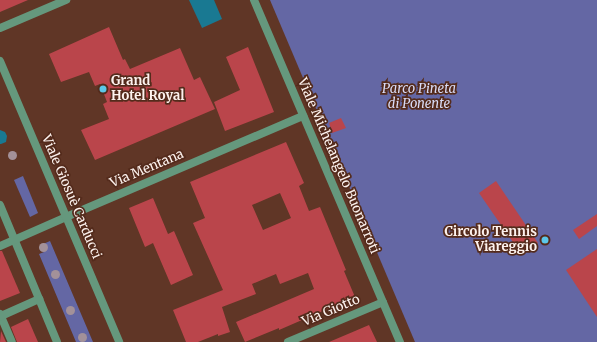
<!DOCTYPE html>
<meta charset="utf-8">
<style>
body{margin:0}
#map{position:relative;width:597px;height:342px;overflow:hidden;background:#603626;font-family:Merriweather,serif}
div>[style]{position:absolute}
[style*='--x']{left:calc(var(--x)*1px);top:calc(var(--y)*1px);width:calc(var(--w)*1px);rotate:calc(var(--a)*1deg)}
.green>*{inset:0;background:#6467a4}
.water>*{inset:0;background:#197992}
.building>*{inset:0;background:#ba454b}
.pedestrian>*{height:8px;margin:-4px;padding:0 4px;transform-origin:4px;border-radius:4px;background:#65987d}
.minor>*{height:8px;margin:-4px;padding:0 4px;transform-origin:4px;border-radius:4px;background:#65987d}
.tertiary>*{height:8px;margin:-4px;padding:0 4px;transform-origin:4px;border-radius:4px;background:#65987d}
.trees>*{width:9px;height:9px;margin:-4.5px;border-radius:50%;background:#a39199}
.dots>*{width:11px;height:11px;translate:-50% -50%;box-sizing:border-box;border:2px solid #542b1c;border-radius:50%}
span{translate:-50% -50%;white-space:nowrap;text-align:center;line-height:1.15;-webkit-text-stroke:3.5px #542b1c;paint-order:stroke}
.poi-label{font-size:13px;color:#fdf2ee;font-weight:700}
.left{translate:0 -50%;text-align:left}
.right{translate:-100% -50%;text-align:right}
.park-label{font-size:13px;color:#d9dcf7;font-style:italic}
.street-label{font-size:13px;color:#fdf2ee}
</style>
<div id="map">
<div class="green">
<div style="clip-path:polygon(270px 0,597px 0,597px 342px,415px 342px)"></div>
<div style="clip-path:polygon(23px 176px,38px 213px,30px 217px,14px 180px)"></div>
<div style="clip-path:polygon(50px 241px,93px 342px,76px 342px,39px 254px,44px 252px,41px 245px)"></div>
</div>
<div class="water">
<div style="clip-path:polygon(189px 0,214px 0,222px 19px,202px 28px)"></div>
<div style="clip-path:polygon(0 130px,5px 132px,7px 136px,6px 142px,1px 144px,0 144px)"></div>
</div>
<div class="building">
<div style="clip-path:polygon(0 0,28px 0,0 12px)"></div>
<div style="clip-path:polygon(109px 27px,123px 60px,125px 59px,130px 69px,180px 48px,194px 80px,200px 77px,215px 109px,95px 160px,81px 130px,109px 119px,103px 104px,107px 102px,100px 84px,95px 86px,89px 72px,61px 82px,49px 54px)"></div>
<div style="clip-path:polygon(248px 47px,274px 112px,225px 131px,214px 102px,240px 90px,226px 57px)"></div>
<div style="clip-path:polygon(341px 118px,346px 128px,332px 133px,329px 123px)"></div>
<div style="clip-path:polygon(evenodd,286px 142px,304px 183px,299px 186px,309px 211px,320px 207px,346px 270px,344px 271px,355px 297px,279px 330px,279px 328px,245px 342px,236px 322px,314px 289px,308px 273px,280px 284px,276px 274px,252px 284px,256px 294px,222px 307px,230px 332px,218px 336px,218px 334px,198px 342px,186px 342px,173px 310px,223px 290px,193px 223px,205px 218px,190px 182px,286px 142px,280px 193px,291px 218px,263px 230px,252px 205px,280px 193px)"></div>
<div style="clip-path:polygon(496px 181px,538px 243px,521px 254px,479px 193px)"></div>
<div style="clip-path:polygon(153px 198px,168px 234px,174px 231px,193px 275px,171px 285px,153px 243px,145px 247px,129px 208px)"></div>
<div style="clip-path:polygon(597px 214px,597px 226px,579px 239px,573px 230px)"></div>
<div style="clip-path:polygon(597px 249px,597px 317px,566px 270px)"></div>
<div style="clip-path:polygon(0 251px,2px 251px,20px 293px,0 301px)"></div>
<div style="clip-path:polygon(28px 319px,38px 342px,17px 342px,11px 327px)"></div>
<div style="clip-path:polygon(369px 325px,377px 342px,329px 342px,355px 331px)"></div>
<div style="clip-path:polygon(1px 331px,6px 342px,0 342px)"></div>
</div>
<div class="pedestrian">
<div style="--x:0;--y:205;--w:148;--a:67.4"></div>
<div style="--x:0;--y:246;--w:72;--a:-23.7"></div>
<div style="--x:0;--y:314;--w:30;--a:67"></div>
<div style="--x:1;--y:316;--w:42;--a:-24.1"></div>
</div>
<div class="minor">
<div style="--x:0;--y:28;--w:72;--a:-23"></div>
<div style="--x:66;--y:217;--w:258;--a:-23.1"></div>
<div style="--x:288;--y:342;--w:103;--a:-22.8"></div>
</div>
<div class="tertiary">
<div style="--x:254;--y:0;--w:372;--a:66.9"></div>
<div style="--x:0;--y:61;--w:305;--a:67"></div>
</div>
<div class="trees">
<div style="left:12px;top:155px"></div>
<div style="left:43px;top:247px"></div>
<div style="left:55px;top:274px"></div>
<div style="left:70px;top:310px"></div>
<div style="left:82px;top:337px"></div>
</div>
<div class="dots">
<div style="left:103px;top:89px;background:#5cc7e8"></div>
<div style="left:545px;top:240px;background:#5cc7e8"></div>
</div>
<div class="poi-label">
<span class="left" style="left:111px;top:89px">Grand<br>Hotel Royal</span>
<span class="right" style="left:537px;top:240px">Circolo Tennis<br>Viareggio</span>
</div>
<div class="park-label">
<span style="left:419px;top:97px">Parco Pineta<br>di Ponente</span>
</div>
<div class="street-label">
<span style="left:338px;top:166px;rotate:67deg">Viale Michelangelo Buonarroti</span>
<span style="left:147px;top:169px;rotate:-23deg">Via Mentana</span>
<span style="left:71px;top:197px;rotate:67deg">Viale Giosuè Carducci</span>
<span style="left:331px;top:311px;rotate:-23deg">Via Giotto</span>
</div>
</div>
